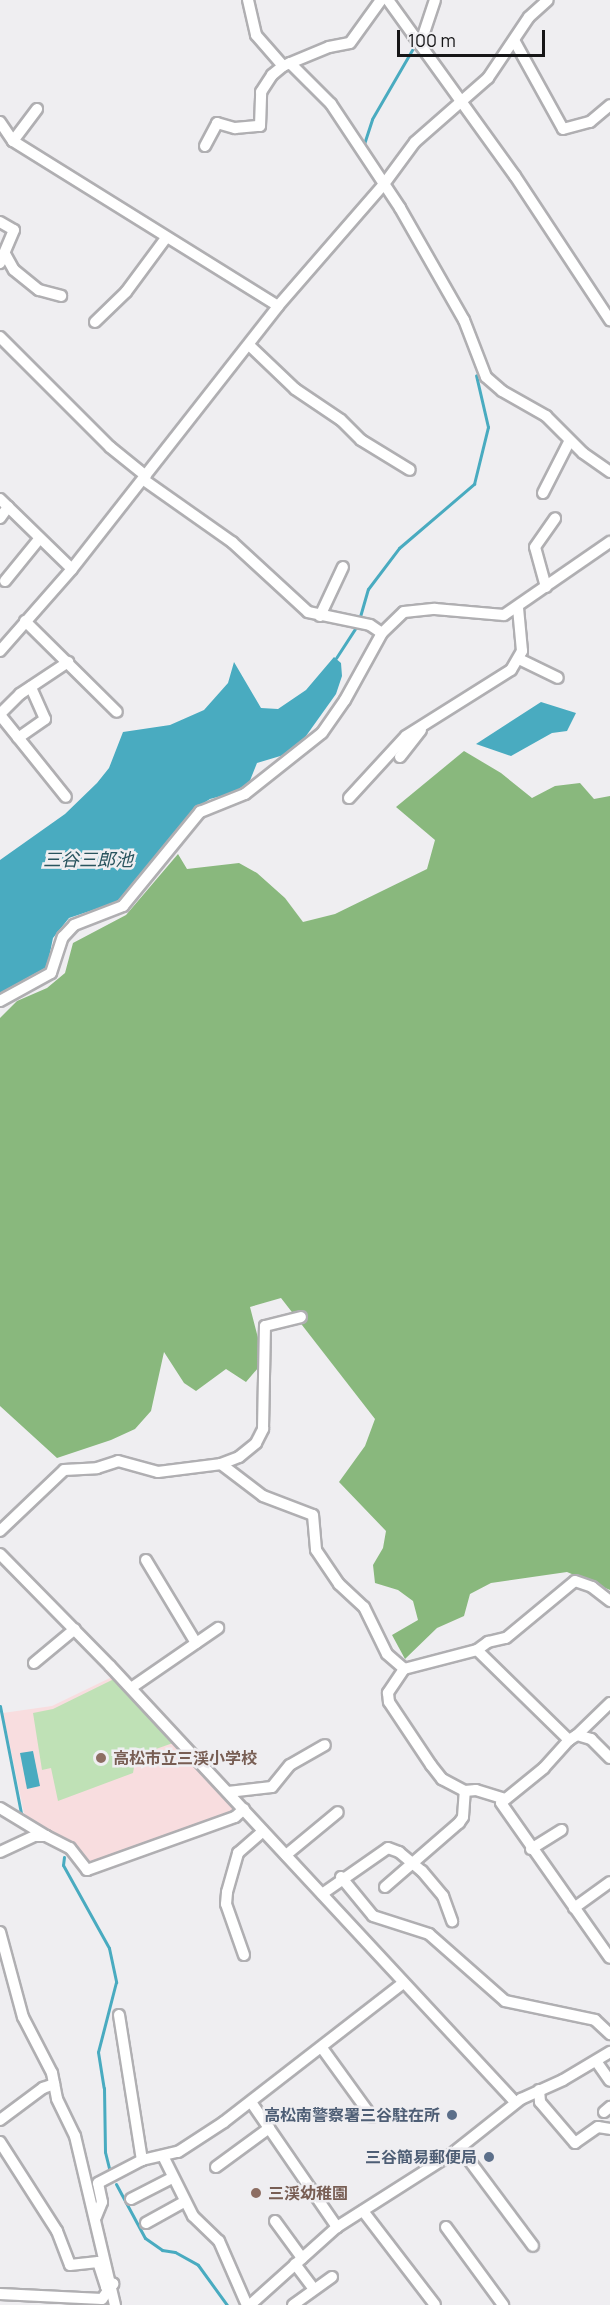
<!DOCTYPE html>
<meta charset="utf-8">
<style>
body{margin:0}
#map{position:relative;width:610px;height:2305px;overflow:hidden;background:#efeef1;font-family:Manrope,"Noto Sans JP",sans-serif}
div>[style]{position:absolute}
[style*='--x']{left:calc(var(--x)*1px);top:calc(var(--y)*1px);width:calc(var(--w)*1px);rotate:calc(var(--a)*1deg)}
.education>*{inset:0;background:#f8dddf}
.green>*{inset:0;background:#bfe1b6}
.forest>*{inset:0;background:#89b87d}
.water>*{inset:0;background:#49abc0}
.stream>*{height:3px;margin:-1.5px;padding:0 1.5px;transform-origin:1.5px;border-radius:1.5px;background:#49abc0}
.roads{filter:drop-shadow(2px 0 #b0afb2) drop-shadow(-2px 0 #b0afb2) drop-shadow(0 2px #b0afb2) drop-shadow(0 -2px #b0afb2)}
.street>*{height:10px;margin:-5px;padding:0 5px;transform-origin:5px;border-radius:5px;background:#fff}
.dots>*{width:16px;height:16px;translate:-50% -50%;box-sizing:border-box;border:3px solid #efeef1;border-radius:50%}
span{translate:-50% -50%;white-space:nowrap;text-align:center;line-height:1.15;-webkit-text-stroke:5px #efeef1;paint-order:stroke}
.education-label{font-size:16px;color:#785e54;font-weight:700}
.left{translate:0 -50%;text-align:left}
.service-label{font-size:16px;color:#4e5e75;font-weight:700}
.right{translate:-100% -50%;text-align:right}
.water-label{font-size:18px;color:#29545e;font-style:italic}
.scale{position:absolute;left:397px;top:30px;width:148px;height:27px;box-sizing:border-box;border:3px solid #161617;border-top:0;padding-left:8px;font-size:18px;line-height:21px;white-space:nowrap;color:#161617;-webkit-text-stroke:4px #efeef1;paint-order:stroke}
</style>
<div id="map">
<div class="education">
<div style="clip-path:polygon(114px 1676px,231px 1802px,234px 1814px,91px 1865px,74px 1844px,49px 1834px,24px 1813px,3px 1713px,52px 1706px)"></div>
</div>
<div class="green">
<div style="clip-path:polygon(114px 1679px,173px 1743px,136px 1756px,133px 1773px,58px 1801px,51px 1768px,42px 1770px,33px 1713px,53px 1709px)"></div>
</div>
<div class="forest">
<div style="clip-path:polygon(464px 751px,501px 773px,532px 798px,555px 786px,580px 783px,594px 799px,610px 796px,610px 1590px,567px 1572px,491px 1583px,470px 1594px,464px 1616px,437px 1628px,405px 1659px,392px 1635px,418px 1620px,413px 1601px,398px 1590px,375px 1583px,373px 1565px,383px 1548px,386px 1531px,339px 1482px,365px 1446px,375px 1419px,281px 1298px,250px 1307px,264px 1361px,246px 1382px,226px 1369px,196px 1391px,184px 1383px,164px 1352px,151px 1411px,135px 1429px,111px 1440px,57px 1458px,0 1406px,0 1018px,17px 1001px,47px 988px,65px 973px,73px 943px,126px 915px,178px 854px,187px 869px,239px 863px,257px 873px,285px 898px,303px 922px,335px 914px,427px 869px,435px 840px,396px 807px)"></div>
</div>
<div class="water">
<div style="clip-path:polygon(334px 657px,341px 663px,342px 676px,336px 694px,301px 743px,287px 754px,257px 763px,249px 783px,240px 791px,210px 799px,193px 810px,117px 902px,69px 918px,53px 938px,47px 967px,0 993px,0 860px,65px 814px,97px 783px,109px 768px,123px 732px,170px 725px,204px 710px,228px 683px,234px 662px,261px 708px,278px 709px,306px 690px)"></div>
<div style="clip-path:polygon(541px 702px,576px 713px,567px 731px,552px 733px,511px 756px,476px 744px)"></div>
<div style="clip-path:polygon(33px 1751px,40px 1786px,27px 1789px,20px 1753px)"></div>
</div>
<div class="stream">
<div style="--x:363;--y:147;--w:29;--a:-72"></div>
<div style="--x:372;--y:119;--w:80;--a:-59.9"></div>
<div style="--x:359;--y:620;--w:32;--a:-74"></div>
<div style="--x:368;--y:589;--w:51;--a:-52.9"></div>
<div style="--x:399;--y:548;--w:99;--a:-40.5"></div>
<div style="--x:474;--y:484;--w:59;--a:-76.2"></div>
<div style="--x:488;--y:427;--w:53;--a:-103"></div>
<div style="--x:336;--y:658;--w:38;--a:-57"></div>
<div style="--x:0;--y:1706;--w:109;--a:78.9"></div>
<div style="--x:64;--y:1857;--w:8;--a:97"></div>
<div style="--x:63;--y:1865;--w:95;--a:61"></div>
<div style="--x:109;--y:1948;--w:35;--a:78"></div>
<div style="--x:116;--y:1982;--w:72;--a:104.4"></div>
<div style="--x:98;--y:2052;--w:36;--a:81"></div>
<div style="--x:104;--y:2088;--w:64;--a:89.1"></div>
<div style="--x:105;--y:2152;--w:21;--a:76"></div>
<div style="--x:116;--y:2184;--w:61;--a:61.8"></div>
<div style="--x:145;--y:2238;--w:21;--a:35"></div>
<div style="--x:162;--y:2250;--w:13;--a:9"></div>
<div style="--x:175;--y:2252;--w:26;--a:29"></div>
<div style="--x:198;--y:2265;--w:49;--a:54.1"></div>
</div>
<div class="roads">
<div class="street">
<div style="--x:248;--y:0;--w:36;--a:77"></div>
<div style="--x:256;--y:35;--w:41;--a:48.9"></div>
<div style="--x:388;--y:0;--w:217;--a:54.2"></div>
<div style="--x:515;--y:176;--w:173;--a:56.6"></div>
<div style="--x:515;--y:42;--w:99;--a:61.1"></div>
<div style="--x:563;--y:129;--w:28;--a:-15"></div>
<div style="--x:590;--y:122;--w:26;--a:-40"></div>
<div style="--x:420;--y:45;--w:47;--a:-71.6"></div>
<div style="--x:290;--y:63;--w:58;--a:45"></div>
<div style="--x:331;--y:104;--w:125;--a:56.4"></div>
<div style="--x:400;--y:208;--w:129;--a:60.3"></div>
<div style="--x:464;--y:320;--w:61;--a:68.9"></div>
<div style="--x:486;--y:377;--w:21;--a:41"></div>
<div style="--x:502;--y:391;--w:51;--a:29.6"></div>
<div style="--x:546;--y:416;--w:52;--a:45"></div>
<div style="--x:583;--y:453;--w:33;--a:35"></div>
<div style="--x:0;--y:122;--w:23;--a:56"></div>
<div style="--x:13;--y:141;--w:312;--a:31.9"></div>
<div style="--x:13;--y:141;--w:40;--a:-53"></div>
<div style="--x:205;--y:146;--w:26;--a:-62"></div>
<div style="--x:217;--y:123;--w:19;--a:16"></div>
<div style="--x:235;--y:128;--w:25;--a:-5"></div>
<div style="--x:260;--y:126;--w:34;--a:-88"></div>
<div style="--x:261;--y:92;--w:20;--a:-57"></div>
<div style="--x:272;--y:75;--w:14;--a:-39"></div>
<div style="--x:283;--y:66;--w:50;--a:-22.4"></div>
<div style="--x:329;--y:47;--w:21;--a:-11"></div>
<div style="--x:350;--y:43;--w:53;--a:-54.2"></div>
<div style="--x:0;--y:222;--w:16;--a:30"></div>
<div style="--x:14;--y:230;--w:36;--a:113"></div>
<div style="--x:5;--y:254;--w:18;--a:61"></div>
<div style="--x:14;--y:270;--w:32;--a:39"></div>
<div style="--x:39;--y:290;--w:23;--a:15"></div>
<div style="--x:95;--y:322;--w:43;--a:-44.1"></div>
<div style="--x:126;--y:292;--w:67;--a:-53.5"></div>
<div style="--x:0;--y:337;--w:156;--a:45"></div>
<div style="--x:110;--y:447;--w:46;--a:38.9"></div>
<div style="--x:249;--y:345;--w:64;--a:43.7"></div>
<div style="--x:295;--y:389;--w:55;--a:34"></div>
<div style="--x:341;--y:420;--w:28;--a:45"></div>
<div style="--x:361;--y:440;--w:57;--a:31.5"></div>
<div style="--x:144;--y:480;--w:108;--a:35.2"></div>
<div style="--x:232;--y:542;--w:103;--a:42.6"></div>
<div style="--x:308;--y:612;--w:63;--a:11.8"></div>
<div style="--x:370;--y:625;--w:14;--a:34"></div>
<div style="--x:543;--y:493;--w:59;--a:-63"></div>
<div style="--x:0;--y:499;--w:100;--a:44.2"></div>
<div style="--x:0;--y:518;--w:14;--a:-54"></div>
<div style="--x:5;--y:581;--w:55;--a:-50.9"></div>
<div style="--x:546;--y:587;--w:41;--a:-105.4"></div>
<div style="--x:535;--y:547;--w:35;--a:-55"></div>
<div style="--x:320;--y:616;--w:54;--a:-64.9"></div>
<div style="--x:25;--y:621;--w:129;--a:44.7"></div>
<div style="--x:0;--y:651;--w:109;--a:-48.7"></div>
<div style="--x:72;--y:569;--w:334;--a:-51.9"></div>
<div style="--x:278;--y:306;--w:162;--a:-49"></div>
<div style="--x:384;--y:184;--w:52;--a:-53.6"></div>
<div style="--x:415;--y:142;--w:97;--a:-41.2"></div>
<div style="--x:488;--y:78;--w:73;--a:-56.1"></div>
<div style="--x:529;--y:17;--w:25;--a:-42"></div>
<div style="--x:519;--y:659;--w:43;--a:26"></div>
<div style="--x:0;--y:714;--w:28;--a:-45"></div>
<div style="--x:20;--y:694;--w:58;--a:-33.7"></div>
<div style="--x:0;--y:715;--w:105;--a:51.2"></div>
<div style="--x:18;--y:738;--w:33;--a:-35"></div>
<div style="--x:45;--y:719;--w:35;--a:-114"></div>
<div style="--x:400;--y:757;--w:34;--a:-52"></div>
<div style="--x:349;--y:798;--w:84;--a:-47.4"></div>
<div style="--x:406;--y:736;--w:124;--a:-32.2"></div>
<div style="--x:511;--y:670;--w:22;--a:-60"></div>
<div style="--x:522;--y:651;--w:43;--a:-95.3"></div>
<div style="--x:0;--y:1001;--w:58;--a:-28.8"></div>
<div style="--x:51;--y:973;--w:38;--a:-72"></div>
<div style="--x:63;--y:937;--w:16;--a:-47"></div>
<div style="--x:74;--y:925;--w:53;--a:-21.2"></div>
<div style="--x:123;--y:906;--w:122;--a:-50.7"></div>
<div style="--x:200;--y:812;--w:48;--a:-21.8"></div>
<div style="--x:245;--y:794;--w:98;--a:-38.4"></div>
<div style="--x:322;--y:733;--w:40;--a:-55.1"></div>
<div style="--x:345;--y:700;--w:77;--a:-61.1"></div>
<div style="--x:382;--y:633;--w:30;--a:-44"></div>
<div style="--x:404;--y:612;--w:31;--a:-6"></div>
<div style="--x:435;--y:609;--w:69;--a:5"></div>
<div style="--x:504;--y:615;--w:129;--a:-34.6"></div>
<div style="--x:221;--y:1464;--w:19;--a:-21"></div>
<div style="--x:239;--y:1457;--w:22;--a:-39"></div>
<div style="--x:256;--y:1443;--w:16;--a:-63"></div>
<div style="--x:263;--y:1429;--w:103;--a:-88.9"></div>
<div style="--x:265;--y:1326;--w:37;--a:-14"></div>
<div style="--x:0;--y:1531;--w:88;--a:-43.6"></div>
<div style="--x:64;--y:1470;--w:33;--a:-3"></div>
<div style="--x:97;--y:1468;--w:22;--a:-18"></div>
<div style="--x:118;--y:1461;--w:41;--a:15.4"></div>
<div style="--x:158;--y:1472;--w:64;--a:-7.2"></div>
<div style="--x:221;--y:1464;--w:53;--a:37.3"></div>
<div style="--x:263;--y:1496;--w:53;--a:20.8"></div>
<div style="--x:313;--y:1515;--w:35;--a:85"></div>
<div style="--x:316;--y:1550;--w:41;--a:55.9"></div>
<div style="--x:339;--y:1584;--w:34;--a:43"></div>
<div style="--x:364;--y:1607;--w:52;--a:63.9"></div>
<div style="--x:387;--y:1654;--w:23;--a:41"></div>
<div style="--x:404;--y:1669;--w:75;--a:-14.6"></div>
<div style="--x:477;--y:1650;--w:129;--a:44.4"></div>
<div style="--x:569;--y:1740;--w:9;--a:-32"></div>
<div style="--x:577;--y:1735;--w:15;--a:16"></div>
<div style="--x:591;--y:1739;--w:27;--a:45"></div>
<div style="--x:0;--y:1554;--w:157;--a:45.5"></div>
<div style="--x:110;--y:1666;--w:595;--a:47.11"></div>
<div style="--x:146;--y:1560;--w:97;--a:58.9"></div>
<div style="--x:477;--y:1650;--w:14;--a:-36"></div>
<div style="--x:488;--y:1642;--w:18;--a:-13"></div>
<div style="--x:506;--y:1638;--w:89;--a:-39.6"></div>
<div style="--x:575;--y:1581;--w:18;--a:19"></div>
<div style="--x:592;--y:1587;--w:23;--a:38"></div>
<div style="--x:34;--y:1663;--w:53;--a:-39.7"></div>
<div style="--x:404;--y:1669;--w:29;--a:124"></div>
<div style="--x:388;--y:1693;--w:9;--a:84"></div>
<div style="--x:389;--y:1702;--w:76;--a:56.3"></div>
<div style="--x:431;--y:1765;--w:18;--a:52"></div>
<div style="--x:442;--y:1779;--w:26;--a:28"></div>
<div style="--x:465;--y:1791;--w:11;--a:-5"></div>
<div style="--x:476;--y:1790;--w:28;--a:17"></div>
<div style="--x:131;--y:1688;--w:106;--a:-34.6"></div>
<div style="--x:577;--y:1735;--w:46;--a:-44.1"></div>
<div style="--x:569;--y:1740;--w:38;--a:132"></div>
<div style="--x:544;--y:1768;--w:55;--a:140.9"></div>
<div style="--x:501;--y:1803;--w:189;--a:54.9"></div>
<div style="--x:228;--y:1792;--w:44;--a:-6.5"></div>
<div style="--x:272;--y:1787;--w:28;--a:-51"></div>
<div style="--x:290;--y:1765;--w:40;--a:-29.7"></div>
<div style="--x:0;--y:1808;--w:54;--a:31.3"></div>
<div style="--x:531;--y:1849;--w:36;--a:-32"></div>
<div style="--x:0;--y:1852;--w:38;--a:-25"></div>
<div style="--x:35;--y:1836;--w:11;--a:0"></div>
<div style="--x:46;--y:1836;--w:27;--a:27"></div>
<div style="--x:70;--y:1848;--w:28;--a:52"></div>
<div style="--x:87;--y:1870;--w:157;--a:-19.7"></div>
<div style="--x:235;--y:1817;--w:12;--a:-42"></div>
<div style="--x:286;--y:1855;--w:67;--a:-39.6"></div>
<div style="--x:341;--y:1877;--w:50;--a:50.6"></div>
<div style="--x:373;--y:1916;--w:59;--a:17.8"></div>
<div style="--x:429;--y:1934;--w:101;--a:41.4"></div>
<div style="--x:505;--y:2001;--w:92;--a:11.9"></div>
<div style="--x:595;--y:2020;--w:21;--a:43"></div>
<div style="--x:385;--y:1887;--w:98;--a:-40.9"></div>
<div style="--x:459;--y:1823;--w:7;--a:-56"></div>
<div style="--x:463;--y:1817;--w:26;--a:-86"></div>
<div style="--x:322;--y:1894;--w:80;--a:-34.9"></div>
<div style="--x:388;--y:1848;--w:12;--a:20"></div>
<div style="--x:399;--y:1852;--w:30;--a:40"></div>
<div style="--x:422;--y:1871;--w:33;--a:50"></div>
<div style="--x:443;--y:1896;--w:27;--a:70"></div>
<div style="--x:574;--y:1908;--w:44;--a:-35.8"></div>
<div style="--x:0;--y:1932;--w:88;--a:74.9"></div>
<div style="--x:23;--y:2017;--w:63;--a:62.6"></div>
<div style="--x:52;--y:2073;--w:26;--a:79"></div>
<div style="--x:57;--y:2099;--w:41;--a:64.1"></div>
<div style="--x:75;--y:2136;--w:174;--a:76.7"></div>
<div style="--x:244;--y:1955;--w:54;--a:-109.4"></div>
<div style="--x:226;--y:1904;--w:12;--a:-85"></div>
<div style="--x:227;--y:1892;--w:41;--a:-74.2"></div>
<div style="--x:238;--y:1853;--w:33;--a:-41"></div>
<div style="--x:119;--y:2015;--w:147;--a:81"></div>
<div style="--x:322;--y:2048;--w:85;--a:54.1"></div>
<div style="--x:596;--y:2061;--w:24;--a:55"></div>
<div style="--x:539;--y:2090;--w:12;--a:85"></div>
<div style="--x:540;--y:2102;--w:54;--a:49.5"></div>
<div style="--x:575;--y:2143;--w:28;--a:-35"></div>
<div style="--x:598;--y:2127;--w:12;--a:9"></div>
<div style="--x:251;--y:2102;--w:152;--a:55.5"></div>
<div style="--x:604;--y:2112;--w:8;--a:-40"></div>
<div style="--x:0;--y:2120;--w:54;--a:-36.7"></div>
<div style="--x:43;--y:2088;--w:12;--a:-20"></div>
<div style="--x:0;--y:2142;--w:106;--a:57.4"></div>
<div style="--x:57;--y:2231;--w:36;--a:69"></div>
<div style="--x:70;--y:2265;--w:28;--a:-6"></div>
<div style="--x:98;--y:2262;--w:26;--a:72"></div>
<div style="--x:106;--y:2287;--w:8;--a:-23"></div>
<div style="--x:460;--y:2148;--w:122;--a:53.3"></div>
<div style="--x:163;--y:2156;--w:67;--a:63.4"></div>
<div style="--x:193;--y:2216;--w:36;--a:44"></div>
<div style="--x:219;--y:2241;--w:70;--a:66.4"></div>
<div style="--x:216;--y:2167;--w:66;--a:-36.3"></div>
<div style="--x:131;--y:2199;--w:46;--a:-27.1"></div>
<div style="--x:363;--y:2211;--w:118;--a:52.5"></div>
<div style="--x:96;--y:2217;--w:16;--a:-68"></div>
<div style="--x:102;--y:2202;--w:19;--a:-102"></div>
<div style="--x:98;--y:2183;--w:50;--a:-27.6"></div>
<div style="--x:142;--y:2160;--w:37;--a:-13"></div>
<div style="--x:178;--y:2152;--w:55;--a:-33.1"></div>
<div style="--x:224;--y:2122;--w:225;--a:-37.8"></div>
<div style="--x:275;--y:2221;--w:46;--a:53.9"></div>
<div style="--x:146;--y:2223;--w:43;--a:-28.9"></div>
<div style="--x:446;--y:2227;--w:97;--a:53.8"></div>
<div style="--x:295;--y:2264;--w:31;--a:53"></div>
<div style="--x:0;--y:2294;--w:102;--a:2.8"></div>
<div style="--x:102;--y:2299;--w:19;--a:-54"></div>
<div style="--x:250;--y:2305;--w:117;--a:-41.9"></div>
<div style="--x:337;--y:2227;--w:138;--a:-32.5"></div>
<div style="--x:453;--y:2153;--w:87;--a:-38.5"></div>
<div style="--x:521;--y:2099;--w:46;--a:-24.3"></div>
<div style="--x:563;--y:2080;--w:55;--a:-30.8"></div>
<div style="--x:293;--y:2305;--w:48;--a:-35.7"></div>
</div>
</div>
<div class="dots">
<div style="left:101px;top:1758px;background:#8d6e63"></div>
<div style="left:452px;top:2115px;background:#5c6f8a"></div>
<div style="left:489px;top:2157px;background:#5c6f8a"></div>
<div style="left:256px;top:2193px;background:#8d6e63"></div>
</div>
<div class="education-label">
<span class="left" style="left:113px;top:1758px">高松市立三渓小学校</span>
<span class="left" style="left:268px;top:2193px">三渓幼稚園</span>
</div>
<div class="service-label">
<span class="right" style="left:440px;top:2115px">高松南警察署三谷駐在所</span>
<span class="right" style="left:477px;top:2157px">三谷簡易郵便局</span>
</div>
<div class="water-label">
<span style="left:88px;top:859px">三谷三郎池</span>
</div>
<div class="scale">100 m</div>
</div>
